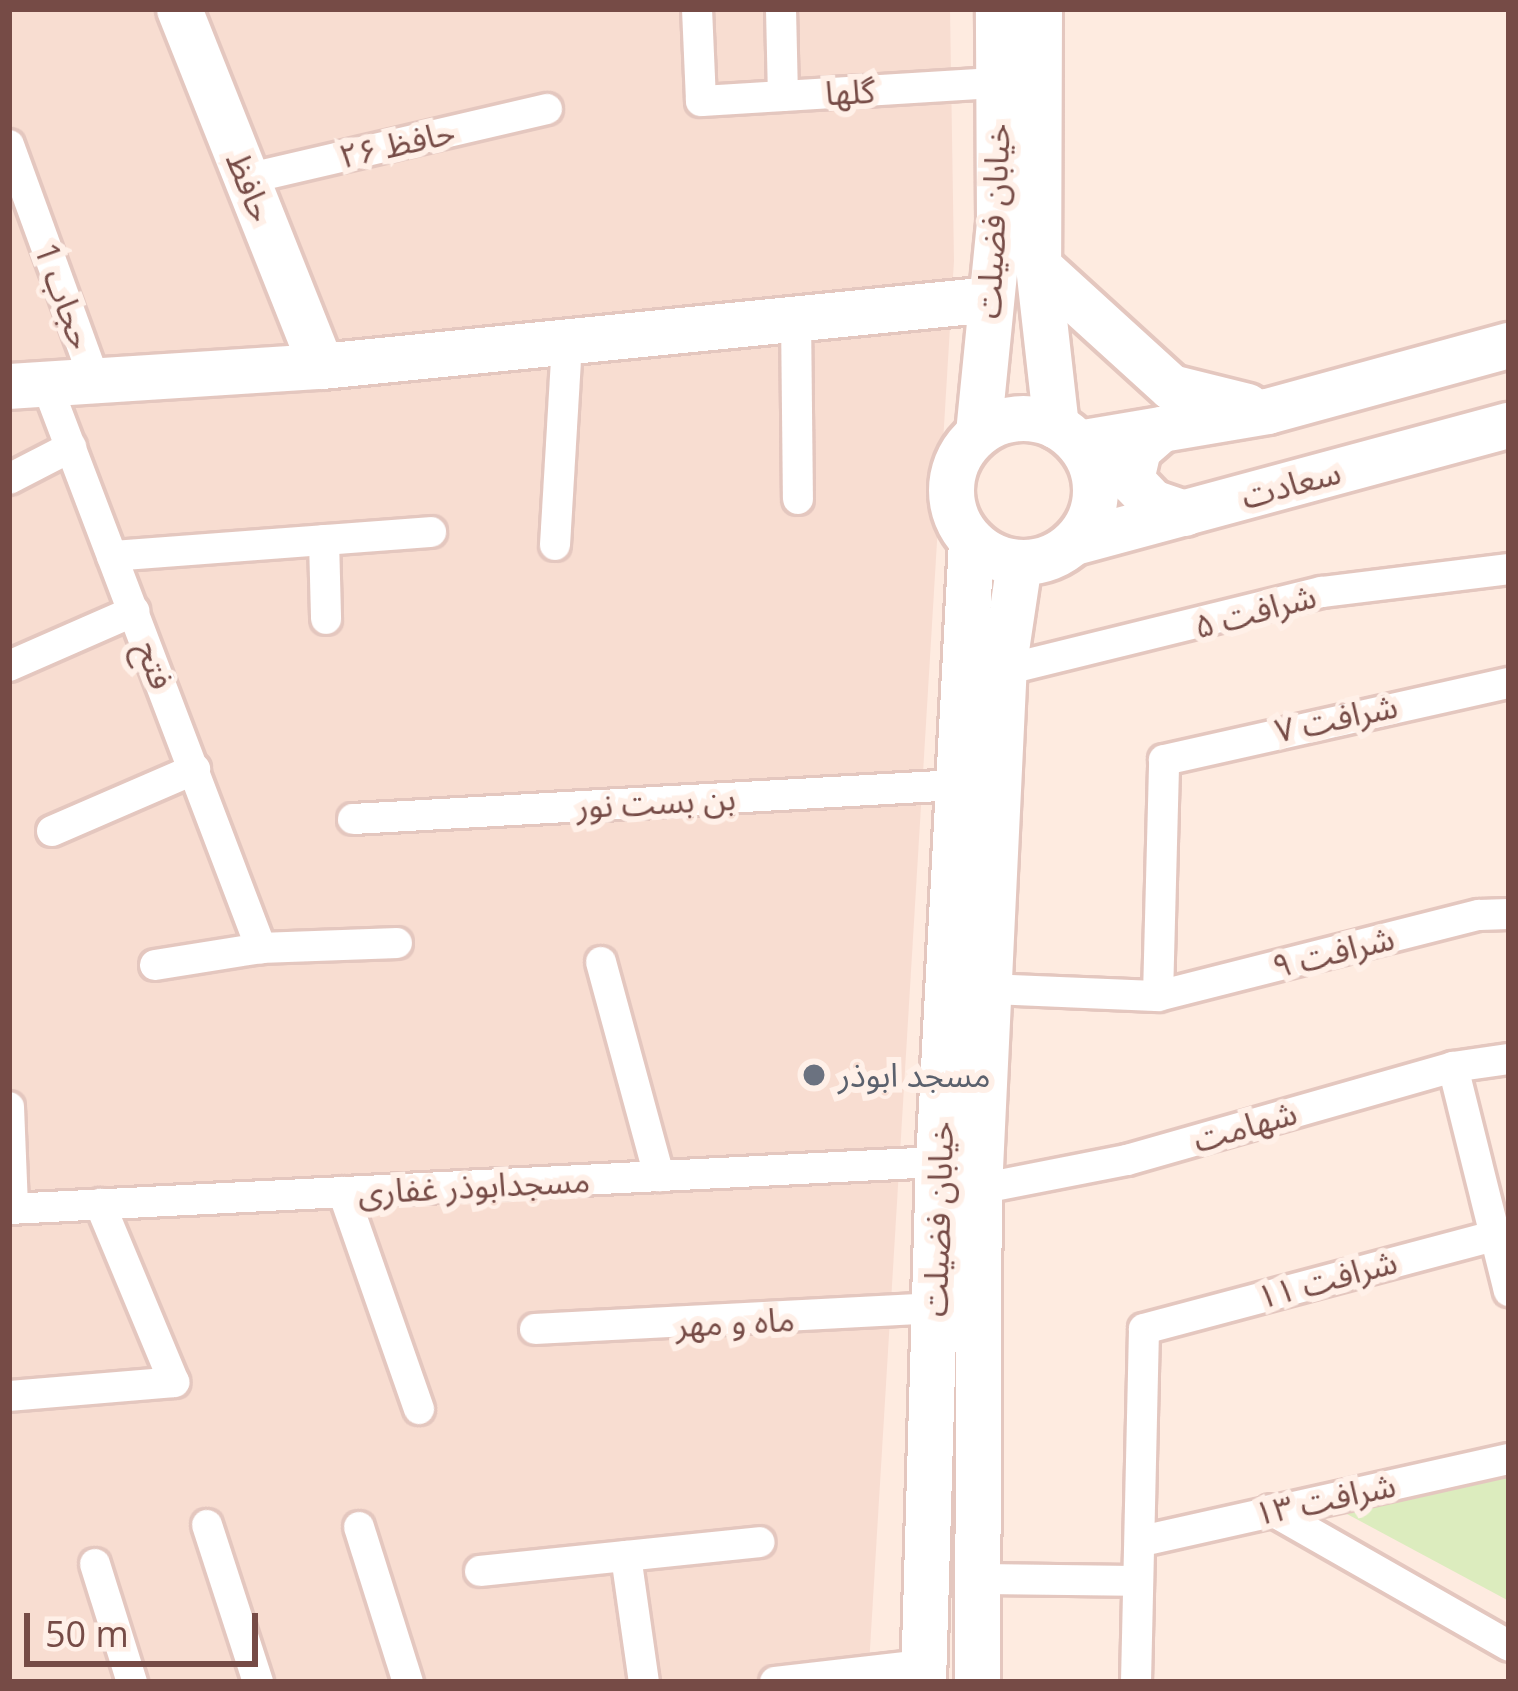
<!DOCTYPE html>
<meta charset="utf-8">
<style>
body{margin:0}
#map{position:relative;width:1518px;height:1691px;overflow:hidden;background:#feebe0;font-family:"Open Sans","Noto Sans Arabic",sans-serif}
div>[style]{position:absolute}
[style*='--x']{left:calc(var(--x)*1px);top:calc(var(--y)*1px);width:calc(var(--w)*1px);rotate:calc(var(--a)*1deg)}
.residential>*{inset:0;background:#f8ddd1}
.green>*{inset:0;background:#dcecbe}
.roads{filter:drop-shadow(3px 0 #e4c7bf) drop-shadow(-3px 0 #e4c7bf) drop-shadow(0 3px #e4c7bf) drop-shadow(0 -3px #e4c7bf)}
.street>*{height:30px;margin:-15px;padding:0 15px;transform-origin:15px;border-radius:15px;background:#fff}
.secondary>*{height:45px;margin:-22.5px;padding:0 22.5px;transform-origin:22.5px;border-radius:22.5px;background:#fff}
.secondary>.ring{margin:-22.5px;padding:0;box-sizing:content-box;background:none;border:45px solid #fff;border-radius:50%}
.dots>*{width:33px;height:33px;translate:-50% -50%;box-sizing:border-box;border:6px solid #fff0e8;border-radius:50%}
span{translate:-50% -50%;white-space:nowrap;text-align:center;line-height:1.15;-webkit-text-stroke:12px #fff0e8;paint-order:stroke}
.street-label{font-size:33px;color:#764b46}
.worship-label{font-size:33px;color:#5b616d}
.left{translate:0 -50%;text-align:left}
.frame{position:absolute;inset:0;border:12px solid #764b46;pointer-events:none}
.scale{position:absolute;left:24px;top:1613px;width:234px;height:54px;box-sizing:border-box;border:6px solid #764b46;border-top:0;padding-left:15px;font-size:36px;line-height:42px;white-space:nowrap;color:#764b46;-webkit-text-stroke:9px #fff0e8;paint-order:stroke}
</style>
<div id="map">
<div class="residential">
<div style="clip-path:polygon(9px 9px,950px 9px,954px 261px,868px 1682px,9px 1682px)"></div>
</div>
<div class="green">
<div style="clip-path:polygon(1509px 1469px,1509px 1601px,1347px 1514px)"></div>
</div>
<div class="roads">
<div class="street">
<div style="--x:697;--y:9;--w:92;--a:87.5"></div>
<div style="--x:701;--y:101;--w:299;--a:-3.5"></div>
<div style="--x:781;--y:9;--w:87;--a:88.7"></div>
<div style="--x:9;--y:145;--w:248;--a:70"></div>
<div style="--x:246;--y:179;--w:309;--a:-13.1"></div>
<div style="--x:796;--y:315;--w:184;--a:89.4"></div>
<div style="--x:46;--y:383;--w:605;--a:69.17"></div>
<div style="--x:9;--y:479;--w:70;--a:-27.3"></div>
<div style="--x:324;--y:540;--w:79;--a:88.5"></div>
<div style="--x:555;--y:545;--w:203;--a:-86.6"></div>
<div style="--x:112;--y:556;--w:320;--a:-4.3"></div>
<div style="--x:9;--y:666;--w:137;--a:-23.7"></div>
<div style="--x:1004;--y:670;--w:327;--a:-13.8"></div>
<div style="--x:1322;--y:592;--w:188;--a:-7"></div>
<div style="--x:353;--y:819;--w:606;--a:-3.22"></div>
<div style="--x:52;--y:831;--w:156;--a:-23.4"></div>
<div style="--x:601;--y:962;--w:222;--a:74.8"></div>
<div style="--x:155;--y:965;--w:107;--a:-9.1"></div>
<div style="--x:261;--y:948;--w:136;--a:-2.1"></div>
<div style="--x:990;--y:989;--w:168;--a:2.4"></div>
<div style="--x:1158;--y:996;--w:331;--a:-14.2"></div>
<div style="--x:1479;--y:915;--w:30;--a:-2"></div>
<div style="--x:1158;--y:996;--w:236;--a:-88.5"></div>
<div style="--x:1164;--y:760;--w:353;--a:-12.6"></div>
<div style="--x:1453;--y:1067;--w:231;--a:76"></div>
<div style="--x:9;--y:1107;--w:101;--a:87.7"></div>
<div style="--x:979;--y:1189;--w:151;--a:-11.1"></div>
<div style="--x:1127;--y:1160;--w:339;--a:-15.9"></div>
<div style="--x:1453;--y:1067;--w:57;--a:-8.1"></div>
<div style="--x:343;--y:1192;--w:230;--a:70.7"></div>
<div style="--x:9;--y:1209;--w:930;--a:-2.9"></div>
<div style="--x:535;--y:1329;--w:402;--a:-3"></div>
<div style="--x:9;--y:1396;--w:166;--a:-4.8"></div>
<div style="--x:174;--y:1382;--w:193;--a:-112.6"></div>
<div style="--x:1271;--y:1510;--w:274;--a:29.7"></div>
<div style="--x:207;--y:1525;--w:165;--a:72"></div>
<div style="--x:359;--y:1527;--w:163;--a:72.5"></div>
<div style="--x:1142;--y:1541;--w:376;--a:-12.6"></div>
<div style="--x:626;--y:1556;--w:127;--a:81.9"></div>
<div style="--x:95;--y:1564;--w:124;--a:72.6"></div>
<div style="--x:480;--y:1571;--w:281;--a:-5.9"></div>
<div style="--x:978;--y:1579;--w:159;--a:0.7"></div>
<div style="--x:775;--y:1682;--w:149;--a:-6.6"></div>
<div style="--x:1136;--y:1682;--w:353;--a:-88.7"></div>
<div style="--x:1144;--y:1329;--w:378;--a:-14.9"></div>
</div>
<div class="secondary">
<div style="--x:179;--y:9;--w:384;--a:68.3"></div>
<div style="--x:1039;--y:9;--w:257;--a:90.2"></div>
<div style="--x:1038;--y:266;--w:161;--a:83.6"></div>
<div style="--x:1038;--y:266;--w:180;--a:42.3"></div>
<div style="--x:1171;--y:387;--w:78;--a:14"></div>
<div style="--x:9;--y:386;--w:313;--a:-3.7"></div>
<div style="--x:321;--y:366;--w:673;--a:-5.71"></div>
<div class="ring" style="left:951px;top:418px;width:99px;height:99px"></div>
<div style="--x:1161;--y:429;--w:30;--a:139"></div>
<div style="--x:1138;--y:449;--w:32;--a:103"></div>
<div style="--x:1131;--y:480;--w:30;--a:46"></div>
<div style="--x:1152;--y:502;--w:34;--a:19"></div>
<div style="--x:978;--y:433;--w:213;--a:-84.3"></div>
<div style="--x:999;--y:221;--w:212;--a:-90.3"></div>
<div style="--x:1078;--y:443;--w:192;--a:-9.6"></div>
<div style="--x:1267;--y:411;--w:251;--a:-15.3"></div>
<div style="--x:1074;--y:542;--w:450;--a:-15.1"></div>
<div style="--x:923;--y:1682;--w:520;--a:-88.35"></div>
<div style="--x:938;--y:1162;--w:622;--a:-86.96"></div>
<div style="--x:977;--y:1682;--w:493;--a:-89.8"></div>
<div style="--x:979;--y:1189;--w:527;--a:-87.28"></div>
<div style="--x:1004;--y:663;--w:101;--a:-81.5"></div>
</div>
</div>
<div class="dots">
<div style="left:814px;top:1075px;background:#6b7280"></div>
</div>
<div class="street-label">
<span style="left:850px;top:92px;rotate:-3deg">گلها</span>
<span style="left:397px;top:144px;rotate:-13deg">حافظ ۲۶</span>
<span style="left:250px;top:187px;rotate:68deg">حافظ</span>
<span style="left:993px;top:221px;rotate:-87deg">خیابان فضیلت</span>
<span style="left:64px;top:296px;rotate:70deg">حجاب 1</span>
<span style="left:1291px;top:484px;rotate:-15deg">سعادت</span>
<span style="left:1255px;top:611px;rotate:-15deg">شرافت ۵</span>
<span style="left:155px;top:665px;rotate:69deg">فتح</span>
<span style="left:1336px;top:718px;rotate:-12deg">شرافت ۷</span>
<span style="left:656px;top:802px;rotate:-3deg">بن بست نور</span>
<span style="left:1333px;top:952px;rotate:-14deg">شرافت ۹</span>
<span style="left:1245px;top:1126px;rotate:-16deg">شهامت</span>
<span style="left:474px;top:1186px;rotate:-3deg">مسجدابوذر غفاری</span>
<span style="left:938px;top:1219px;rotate:-88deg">خیابان فضیلت</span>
<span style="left:1327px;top:1279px;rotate:-15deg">شرافت ۱۱</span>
<span style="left:735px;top:1322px;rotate:-3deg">ماه و مهر</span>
<span style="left:1325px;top:1499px;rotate:-12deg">شرافت ۱۳</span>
</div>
<div class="worship-label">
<span class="left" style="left:838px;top:1075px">مسجد ابوذر</span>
</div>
<div class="frame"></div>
<div class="scale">50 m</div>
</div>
